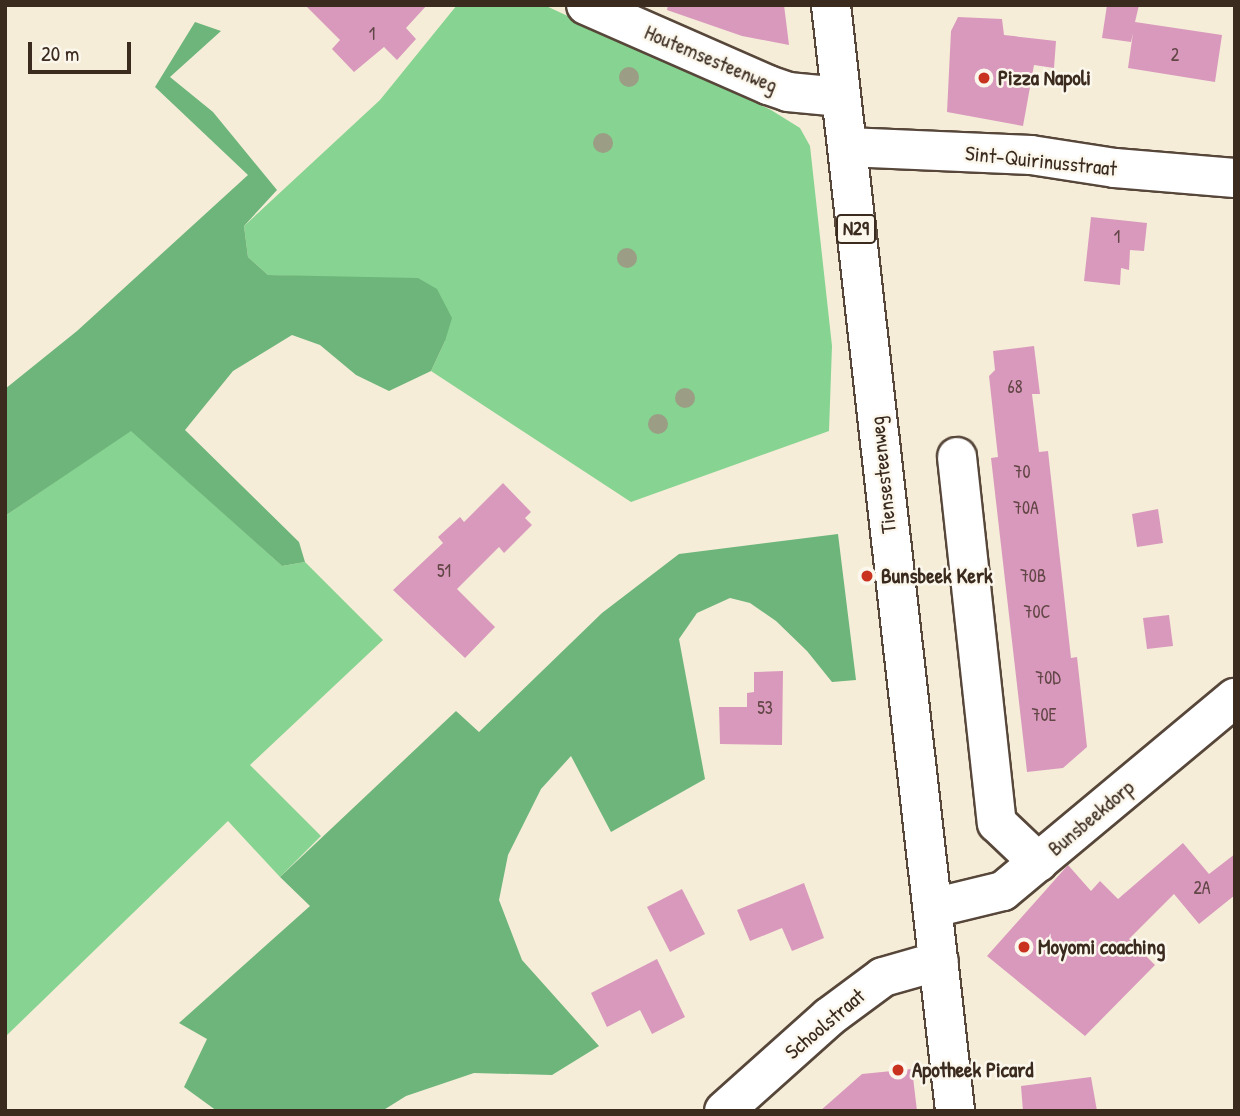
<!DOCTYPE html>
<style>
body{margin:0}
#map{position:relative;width:1240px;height:1116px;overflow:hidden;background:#f5edd8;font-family:"Patrick Hand",sans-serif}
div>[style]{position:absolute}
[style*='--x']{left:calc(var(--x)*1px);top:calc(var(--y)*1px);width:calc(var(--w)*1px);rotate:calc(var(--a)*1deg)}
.green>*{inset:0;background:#87d391}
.forest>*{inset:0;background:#6db57b}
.building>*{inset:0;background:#d999bd}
.roads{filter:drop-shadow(2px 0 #57473a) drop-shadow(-2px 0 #57473a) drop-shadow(0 2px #57473a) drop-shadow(0 -2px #57473a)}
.minor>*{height:38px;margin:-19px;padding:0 19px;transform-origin:19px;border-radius:19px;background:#fff}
.major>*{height:38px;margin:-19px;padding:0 19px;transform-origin:19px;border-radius:19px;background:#fff}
.trees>*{width:20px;height:20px;margin:-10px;border-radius:50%;background:#9b9e84}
.dots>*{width:19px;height:19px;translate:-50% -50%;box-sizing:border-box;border:4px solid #fbf7ec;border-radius:50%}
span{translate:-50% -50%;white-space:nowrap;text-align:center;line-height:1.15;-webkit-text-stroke:5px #fbf7ec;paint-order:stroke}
.number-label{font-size:18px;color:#624646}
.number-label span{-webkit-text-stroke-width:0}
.shield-label span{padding:2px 5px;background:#fbf7ec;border:2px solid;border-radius:5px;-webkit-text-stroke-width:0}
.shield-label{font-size:19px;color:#3b2a1e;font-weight:700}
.street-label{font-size:21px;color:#3b2a1e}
.poi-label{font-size:21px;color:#3b2a1e;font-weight:700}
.left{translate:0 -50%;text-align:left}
.frame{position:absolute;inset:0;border:7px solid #3b2a1e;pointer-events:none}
.scale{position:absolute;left:28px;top:42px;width:103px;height:32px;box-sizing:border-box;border:4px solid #3b2a1e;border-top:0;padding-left:9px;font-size:21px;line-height:24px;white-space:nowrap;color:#3b2a1e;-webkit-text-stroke:5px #fbf7ec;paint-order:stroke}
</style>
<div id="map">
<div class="green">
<div style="clip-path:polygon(457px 5px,544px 5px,771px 110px,800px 128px,810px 146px,832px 346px,829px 431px,631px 502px,431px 371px,445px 341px,341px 278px,268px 275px,248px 257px,244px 226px,380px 100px)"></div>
<div style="clip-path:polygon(131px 430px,282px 566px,305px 562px,383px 640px,250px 765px,321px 836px,280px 877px,228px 821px,5px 1037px,5px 516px)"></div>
</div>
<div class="forest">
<div style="clip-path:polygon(195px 22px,221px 31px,170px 77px,213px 112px,277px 190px,244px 226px,248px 257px,268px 275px,418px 278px,437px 289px,452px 318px,445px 341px,431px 371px,389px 391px,356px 375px,320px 345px,292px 335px,233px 371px,185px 430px,299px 542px,305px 562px,282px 566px,131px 431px,5px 516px,5px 389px,77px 331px,248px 175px,155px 87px)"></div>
<div style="clip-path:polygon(838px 534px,856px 680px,832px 682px,807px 651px,776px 621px,750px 603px,730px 598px,697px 613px,679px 639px,705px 779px,611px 832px,571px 756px,541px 789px,508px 855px,499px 900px,522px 960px,599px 1046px,552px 1075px,474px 1073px,406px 1096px,382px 1111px,217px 1111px,184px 1087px,207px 1039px,179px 1023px,310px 906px,280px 877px,456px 711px,479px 732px,602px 613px,679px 554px)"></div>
</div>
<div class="building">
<div style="clip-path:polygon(305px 5px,427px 5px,406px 28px,416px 39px,397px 60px,384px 47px,354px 72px,332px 49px,340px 40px)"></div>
<div style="clip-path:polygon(668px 5px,784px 5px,789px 45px,742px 36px,667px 10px)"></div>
<div style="clip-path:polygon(1107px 5px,1139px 5px,1135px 22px,1222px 35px,1215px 82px,1128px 68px,1133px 33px,1131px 42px,1102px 38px)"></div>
<div style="clip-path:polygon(958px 17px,1002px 19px,1004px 35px,1056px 41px,1054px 68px,1034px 65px,1023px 126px,947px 112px,951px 31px)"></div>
<div style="clip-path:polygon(1091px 217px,1147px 223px,1144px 251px,1130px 250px,1129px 270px,1121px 268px,1120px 285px,1084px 281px)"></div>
<div style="clip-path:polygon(1034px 346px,1040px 394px,1032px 394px,1039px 452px,1048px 451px,1071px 658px,1077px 657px,1087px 747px,1063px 768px,1027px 772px,991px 458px,998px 457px,989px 376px,995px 370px,993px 351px)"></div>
<div style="clip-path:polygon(503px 483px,531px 512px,525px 518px,532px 525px,504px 553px,499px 547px,457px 589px,495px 627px,465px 658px,393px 590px,443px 543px,438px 537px,460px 517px,464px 522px)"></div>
<div style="clip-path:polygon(1158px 509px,1163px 543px,1137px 547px,1132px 514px)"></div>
<div style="clip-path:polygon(1169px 615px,1173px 646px,1147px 649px,1143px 618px)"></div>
<div style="clip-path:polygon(783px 671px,782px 745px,720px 744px,719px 707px,747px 707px,747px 693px,754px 692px,754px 672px)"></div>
<div style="clip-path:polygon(1183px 843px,1209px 874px,1235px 854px,1235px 895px,1199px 924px,1174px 894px,1129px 939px,1155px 965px,1085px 1036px,987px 956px,1068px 865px,1091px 891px,1100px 881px,1118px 899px)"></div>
<div style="clip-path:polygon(804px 883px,824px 938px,792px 951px,782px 928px,750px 941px,737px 910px)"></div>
<div style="clip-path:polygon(682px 889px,705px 934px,670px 952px,647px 907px)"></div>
<div style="clip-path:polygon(657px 959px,685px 1017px,652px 1034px,640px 1010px,607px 1027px,591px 993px)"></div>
<div style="clip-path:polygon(912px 1069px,917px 1111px,820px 1111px,862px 1074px)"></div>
<div style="clip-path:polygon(1091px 1077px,1097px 1111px,1023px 1111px,1021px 1086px)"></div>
</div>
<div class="roads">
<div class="minor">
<div style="--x:586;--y:5;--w:199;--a:23.7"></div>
<div style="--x:768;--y:85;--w:21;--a:19"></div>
<div style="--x:788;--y:92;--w:53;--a:5.4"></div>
<div style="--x:847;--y:147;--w:184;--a:2.5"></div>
<div style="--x:1031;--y:155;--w:85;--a:8.8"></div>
<div style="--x:1115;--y:168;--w:120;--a:4.8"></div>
<div style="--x:957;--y:457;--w:368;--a:83.8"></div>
<div style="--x:997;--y:823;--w:57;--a:43.6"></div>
<div style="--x:933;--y:908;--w:72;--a:-13.7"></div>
<div style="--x:1003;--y:891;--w:302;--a:-39.8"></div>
<div style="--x:724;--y:1111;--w:141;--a:-41.8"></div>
<div style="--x:829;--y:1017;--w:67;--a:-36.5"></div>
<div style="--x:883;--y:977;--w:58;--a:-15.9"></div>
</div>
<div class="major">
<div style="--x:831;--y:5;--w:1113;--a:83.6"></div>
</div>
</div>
<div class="trees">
<div style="left:629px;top:77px"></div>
<div style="left:603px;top:143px"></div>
<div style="left:627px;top:258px"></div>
<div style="left:685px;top:398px"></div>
<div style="left:658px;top:424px"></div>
</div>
<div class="dots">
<div style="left:984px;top:78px;background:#c8321e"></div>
<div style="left:867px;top:576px;background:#c8321e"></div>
<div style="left:1024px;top:947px;background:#c8321e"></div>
<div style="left:898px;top:1070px;background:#c8321e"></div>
</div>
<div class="number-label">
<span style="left:372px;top:34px">1</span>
<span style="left:1175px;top:55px">2</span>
<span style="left:1117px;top:237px">1</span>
<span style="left:1015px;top:387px">68</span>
<span style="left:1022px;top:472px">70</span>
<span style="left:1026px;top:508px">70A</span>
<span style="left:444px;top:571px">51</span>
<span style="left:1033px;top:576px">70B</span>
<span style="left:1037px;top:612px">70C</span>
<span style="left:1048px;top:678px">70D</span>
<span style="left:765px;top:708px">53</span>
<span style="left:1044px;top:715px">70E</span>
<span style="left:1202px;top:888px">2A</span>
</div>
<div class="shield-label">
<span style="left:856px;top:229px">N29</span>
</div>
<div class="street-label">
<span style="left:711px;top:59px;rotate:23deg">Houtemsesteenweg</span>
<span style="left:1041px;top:161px;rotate:6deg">Sint-Quirinusstraat</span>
<span style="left:883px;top:475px;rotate:-96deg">Tiensesteenweg</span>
<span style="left:1091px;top:818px;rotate:-40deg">Bunsbeekdorp</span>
<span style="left:825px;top:1024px;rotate:-40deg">Schoolstraat</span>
</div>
<div class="poi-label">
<span class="left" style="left:998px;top:78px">Pizza Napoli</span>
<span class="left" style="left:881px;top:576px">Bunsbeek Kerk</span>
<span class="left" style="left:1038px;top:947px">Moyomi coaching</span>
<span class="left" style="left:912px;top:1070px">Apotheek Picard</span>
</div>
<div class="frame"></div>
<div class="scale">20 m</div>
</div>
